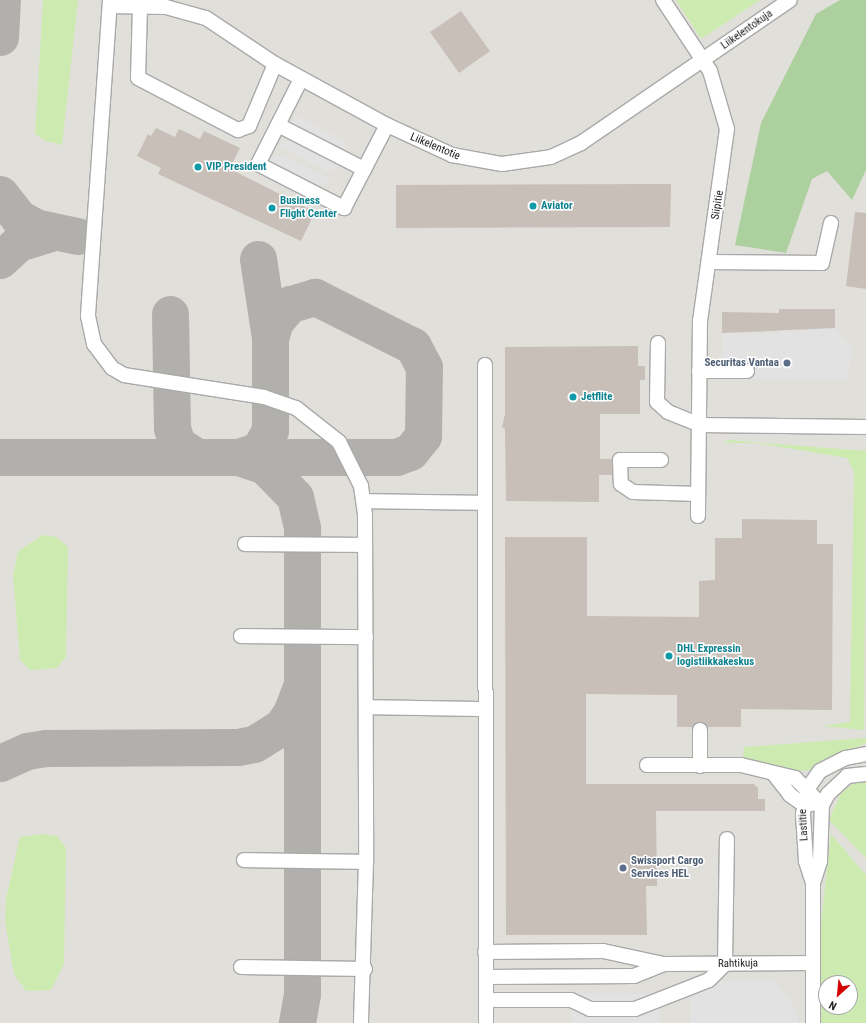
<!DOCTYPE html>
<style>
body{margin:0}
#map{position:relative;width:866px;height:1023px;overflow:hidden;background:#f2efe9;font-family:"Roboto Condensed",sans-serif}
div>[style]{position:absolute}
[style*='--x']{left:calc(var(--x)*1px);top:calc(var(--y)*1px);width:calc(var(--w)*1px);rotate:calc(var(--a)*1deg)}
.airport>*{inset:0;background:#e1dfda}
.grass>*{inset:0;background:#cdebb0}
.forest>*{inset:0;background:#add19e}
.parking>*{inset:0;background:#e2e2e2}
.taxiway>*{height:37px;margin:-18.5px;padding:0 18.5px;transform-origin:18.5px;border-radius:18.5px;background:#b1b0ac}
.building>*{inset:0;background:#c7bfb8}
.roads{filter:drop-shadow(1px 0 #a9a9a9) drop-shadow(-1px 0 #a9a9a9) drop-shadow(0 1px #a9a9a9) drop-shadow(0 -1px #a9a9a9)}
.minor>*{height:14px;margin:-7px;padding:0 7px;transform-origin:7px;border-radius:7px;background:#fff}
.dots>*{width:11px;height:11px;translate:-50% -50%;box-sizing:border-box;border:2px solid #fff;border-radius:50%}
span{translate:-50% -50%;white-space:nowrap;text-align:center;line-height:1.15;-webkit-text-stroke:3px #fff;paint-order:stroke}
.street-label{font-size:11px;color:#222}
.culture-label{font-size:11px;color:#0d838f;font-weight:700}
.left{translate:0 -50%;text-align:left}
.service-label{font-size:11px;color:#4e5e75;font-weight:700}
.right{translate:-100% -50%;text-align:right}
.north{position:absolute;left:818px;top:975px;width:40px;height:40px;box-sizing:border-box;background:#fff;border:1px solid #a7a7a7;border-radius:50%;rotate:207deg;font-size:11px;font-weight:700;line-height:16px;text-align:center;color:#222}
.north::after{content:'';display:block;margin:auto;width:14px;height:18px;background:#d40000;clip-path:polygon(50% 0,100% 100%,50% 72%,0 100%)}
</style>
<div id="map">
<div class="airport">
<div style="clip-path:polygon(evenodd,0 0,866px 0,866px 1023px,0 1023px,0 0,826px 983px,850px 983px,850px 1007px,826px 1007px,826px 983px)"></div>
</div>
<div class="grass">
<div style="clip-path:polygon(43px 0,78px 0,62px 145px,46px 141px,35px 134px)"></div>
<div style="clip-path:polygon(676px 0,760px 0,701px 39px)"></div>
<div style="clip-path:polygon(729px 440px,866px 451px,864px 730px,821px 726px,850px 722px,854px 472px,847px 458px,758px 443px,723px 443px)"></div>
<div style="clip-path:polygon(43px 535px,56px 537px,68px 547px,66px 657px,57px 668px,30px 670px,20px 660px,13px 575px,18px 551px)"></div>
<div style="clip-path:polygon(866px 738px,866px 743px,816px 769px,799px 771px,743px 757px,744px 747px)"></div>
<div style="clip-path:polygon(866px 782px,866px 858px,829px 820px,840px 795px,853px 783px)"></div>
<div style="clip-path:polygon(43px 834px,57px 836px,66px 848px,64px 964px,51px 990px,26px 991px,14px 974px,5px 921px,6px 899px,20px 837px)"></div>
<div style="clip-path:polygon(evenodd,831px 834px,866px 875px,866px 1023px,820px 1023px,820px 932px,831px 834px,826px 983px,850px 983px,850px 1007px,826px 1007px,826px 983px)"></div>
</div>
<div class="forest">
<div style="clip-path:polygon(840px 0,866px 0,866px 170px,852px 200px,827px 171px,812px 179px,786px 253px,735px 245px,761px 123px,816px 14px)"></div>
</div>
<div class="parking">
<div style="clip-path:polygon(294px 115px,345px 141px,344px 153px,292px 127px)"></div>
<div style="clip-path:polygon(291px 139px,340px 165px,328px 172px,278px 146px)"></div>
<div style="clip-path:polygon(277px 154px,332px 180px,321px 187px,268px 160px)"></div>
<div style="clip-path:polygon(780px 328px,835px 328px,853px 348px,846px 381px,723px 378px,722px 333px,779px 333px)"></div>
<div style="clip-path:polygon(725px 981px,775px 981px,798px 1013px,798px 1023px,690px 1023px,691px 994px)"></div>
<div style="clip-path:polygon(571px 993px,659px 994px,659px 1023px,571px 1023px)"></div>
</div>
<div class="taxiway">
<div style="--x:0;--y:37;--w:37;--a:-87"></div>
<div style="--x:0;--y:194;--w:31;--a:52"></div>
<div style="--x:19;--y:218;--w:18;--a:29"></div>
<div style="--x:35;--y:227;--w:43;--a:12.1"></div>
<div style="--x:0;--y:260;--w:25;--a:-43"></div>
<div style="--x:18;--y:243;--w:34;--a:-17"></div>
<div style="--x:170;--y:314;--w:114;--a:89"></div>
<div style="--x:172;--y:428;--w:17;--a:73"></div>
<div style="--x:177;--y:444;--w:24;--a:33"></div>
<div style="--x:0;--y:457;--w:238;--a:0"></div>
<div style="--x:238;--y:457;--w:28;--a:18"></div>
<div style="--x:265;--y:466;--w:43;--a:45.9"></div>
<div style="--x:295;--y:497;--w:32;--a:77"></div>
<div style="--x:302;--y:528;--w:466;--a:90"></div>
<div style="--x:302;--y:994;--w:29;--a:100"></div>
<div style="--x:238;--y:457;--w:22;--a:-18"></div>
<div style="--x:259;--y:450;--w:23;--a:-61"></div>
<div style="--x:270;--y:430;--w:92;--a:-90"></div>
<div style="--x:270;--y:338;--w:80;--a:-98.6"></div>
<div style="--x:244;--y:457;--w:152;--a:0"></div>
<div style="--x:396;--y:457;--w:15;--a:-20"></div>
<div style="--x:410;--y:452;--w:21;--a:-51"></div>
<div style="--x:423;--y:436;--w:69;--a:-89.2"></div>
<div style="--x:424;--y:367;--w:24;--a:-118"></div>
<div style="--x:413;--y:346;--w:110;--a:-153.4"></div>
<div style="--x:315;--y:297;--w:26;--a:164"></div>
<div style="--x:290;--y:304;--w:23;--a:131"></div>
<div style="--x:275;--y:321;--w:18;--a:106"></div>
<div style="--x:0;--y:763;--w:30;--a:-24"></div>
<div style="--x:27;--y:751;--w:19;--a:-9"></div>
<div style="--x:46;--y:748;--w:192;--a:-0.3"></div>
<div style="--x:238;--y:747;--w:16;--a:-11"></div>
<div style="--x:254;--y:744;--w:32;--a:-32"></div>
<div style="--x:281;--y:727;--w:17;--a:-54"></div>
<div style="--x:291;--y:713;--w:28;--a:-69"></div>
</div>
<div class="building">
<div style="clip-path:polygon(461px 11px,490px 51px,459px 73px,430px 32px)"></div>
<div style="clip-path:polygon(156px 128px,175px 137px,179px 129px,200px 139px,204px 131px,240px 148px,232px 164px,236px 166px,234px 171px,315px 212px,301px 241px,158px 174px,161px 168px,137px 156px,148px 134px,151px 136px)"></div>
<div style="clip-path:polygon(671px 184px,670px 227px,396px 228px,396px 185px)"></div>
<div style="clip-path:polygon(855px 212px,866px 213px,866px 289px,846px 286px)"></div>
<div style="clip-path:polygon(779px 309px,835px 309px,835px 328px,722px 333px,722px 312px,779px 313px)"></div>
<div style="clip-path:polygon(638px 346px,638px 366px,645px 366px,645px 380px,640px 380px,640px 414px,600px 414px,600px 459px,612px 459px,612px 475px,599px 475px,599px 502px,506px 501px,505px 429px,502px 427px,505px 414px,505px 347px)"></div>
<div style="clip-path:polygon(742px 519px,817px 520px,817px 544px,833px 544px,832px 710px,741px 709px,741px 727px,708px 727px,700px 722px,692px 727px,677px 727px,677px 695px,586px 694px,586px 784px,754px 784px,758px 788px,758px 799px,765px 799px,765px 811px,656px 811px,657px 886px,646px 886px,647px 935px,506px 935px,505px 537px,587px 537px,587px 616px,699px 617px,699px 581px,715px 580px,715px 538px,742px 538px)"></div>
</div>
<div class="roads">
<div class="minor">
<div style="--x:110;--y:0;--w:317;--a:94"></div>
<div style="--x:88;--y:316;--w:29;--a:78"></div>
<div style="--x:94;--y:344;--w:30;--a:53"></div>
<div style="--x:112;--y:368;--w:14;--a:30"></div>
<div style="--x:124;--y:375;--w:142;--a:8.9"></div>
<div style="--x:264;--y:397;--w:34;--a:19"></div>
<div style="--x:296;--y:408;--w:55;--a:38.3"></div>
<div style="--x:339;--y:442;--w:49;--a:63.4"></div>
<div style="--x:361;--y:486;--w:29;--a:82"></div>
<div style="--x:365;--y:515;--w:347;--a:89.8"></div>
<div style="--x:366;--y:862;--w:161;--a:91.8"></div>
<div style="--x:663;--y:0;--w:85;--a:56.5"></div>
<div style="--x:710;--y:71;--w:60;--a:73.7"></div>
<div style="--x:727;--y:129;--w:193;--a:98"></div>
<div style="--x:700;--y:320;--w:196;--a:90.6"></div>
<div style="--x:110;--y:6;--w:56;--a:1"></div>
<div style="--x:166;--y:7;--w:41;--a:15.4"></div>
<div style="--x:206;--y:18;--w:83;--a:33.7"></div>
<div style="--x:275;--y:64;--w:128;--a:28.6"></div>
<div style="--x:387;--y:125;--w:72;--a:24.8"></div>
<div style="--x:452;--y:155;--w:51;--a:10.2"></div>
<div style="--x:502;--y:164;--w:49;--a:-8.1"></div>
<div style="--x:551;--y:157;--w:33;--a:-25"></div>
<div style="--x:581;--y:143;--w:253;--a:-34.4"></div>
<div style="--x:140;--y:7;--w:71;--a:91.6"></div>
<div style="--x:138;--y:78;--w:113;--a:27.5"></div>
<div style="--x:238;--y:130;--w:12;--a:-20"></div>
<div style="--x:249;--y:126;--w:67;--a:-67.2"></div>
<div style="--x:301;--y:79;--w:95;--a:116.8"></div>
<div style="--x:258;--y:164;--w:97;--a:27.1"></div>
<div style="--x:344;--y:208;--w:93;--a:-62.6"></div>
<div style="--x:278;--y:125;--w:97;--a:27.1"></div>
<div style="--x:710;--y:262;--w:112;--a:0.5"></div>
<div style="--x:822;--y:263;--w:41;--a:-77.3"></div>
<div style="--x:658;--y:343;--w:59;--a:91"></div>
<div style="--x:657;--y:402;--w:15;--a:42"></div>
<div style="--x:668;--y:412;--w:35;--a:22"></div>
<div style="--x:700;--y:425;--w:166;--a:0.7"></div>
<div style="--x:485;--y:365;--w:658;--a:89.91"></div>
<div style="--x:699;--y:371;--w:48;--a:0"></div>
<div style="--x:661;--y:460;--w:41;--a:180"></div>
<div style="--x:620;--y:460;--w:24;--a:88"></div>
<div style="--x:621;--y:484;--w:14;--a:34"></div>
<div style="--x:633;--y:492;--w:65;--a:1.8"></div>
<div style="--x:364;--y:501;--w:121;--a:0.9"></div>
<div style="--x:245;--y:544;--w:120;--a:0.5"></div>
<div style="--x:241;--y:636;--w:125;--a:0.5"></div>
<div style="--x:366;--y:707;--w:120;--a:1"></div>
<div style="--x:647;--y:765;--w:94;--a:0"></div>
<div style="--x:741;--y:765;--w:56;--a:13.5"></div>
<div style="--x:795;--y:778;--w:38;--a:45"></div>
<div style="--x:700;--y:766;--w:36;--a:-90"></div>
<div style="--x:773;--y:773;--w:28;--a:52"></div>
<div style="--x:790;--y:795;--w:16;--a:35"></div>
<div style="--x:803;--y:804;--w:9;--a:0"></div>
<div style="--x:244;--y:860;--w:122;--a:0.9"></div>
<div style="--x:813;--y:883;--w:23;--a:-108"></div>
<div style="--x:806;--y:861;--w:47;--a:-93.7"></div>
<div style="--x:803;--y:814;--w:26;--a:-79"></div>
<div style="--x:808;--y:788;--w:21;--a:-55"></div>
<div style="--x:820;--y:771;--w:29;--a:-27"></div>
<div style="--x:846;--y:758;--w:20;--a:-11"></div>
<div style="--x:485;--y:952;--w:118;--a:-0.5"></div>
<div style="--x:603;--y:951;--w:61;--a:12.2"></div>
<div style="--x:663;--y:964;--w:150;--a:-0.4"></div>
<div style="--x:241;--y:967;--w:124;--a:0.9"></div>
<div style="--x:486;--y:977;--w:148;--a:-0.4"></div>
<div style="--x:634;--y:976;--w:31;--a:-22"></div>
<div style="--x:486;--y:1000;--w:85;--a:0"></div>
<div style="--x:571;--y:1000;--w:21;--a:25"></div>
<div style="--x:590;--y:1009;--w:45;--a:0"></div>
<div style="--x:635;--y:1009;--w:79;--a:-21.4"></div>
<div style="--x:709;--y:980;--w:23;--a:-45"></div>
<div style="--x:725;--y:964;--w:125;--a:-89.1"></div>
<div style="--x:813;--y:1023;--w:140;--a:-90"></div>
<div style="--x:813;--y:883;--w:23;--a:-72"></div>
<div style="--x:820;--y:861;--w:56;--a:-88"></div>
<div style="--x:822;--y:805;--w:13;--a:-61"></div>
<div style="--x:828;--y:794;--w:26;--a:-43"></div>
<div style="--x:847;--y:776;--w:19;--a:-6"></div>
</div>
</div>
<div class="dots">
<div style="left:198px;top:167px;background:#0f9aa8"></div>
<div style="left:533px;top:206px;background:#0f9aa8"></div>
<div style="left:272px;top:208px;background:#0f9aa8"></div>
<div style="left:787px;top:363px;background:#5c6f8a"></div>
<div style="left:573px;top:397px;background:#0f9aa8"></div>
<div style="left:669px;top:656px;background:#0f9aa8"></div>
<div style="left:623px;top:868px;background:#5c6f8a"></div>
</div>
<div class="street-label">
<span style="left:747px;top:30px;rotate:-35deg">Liikelentokuja</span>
<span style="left:435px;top:147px;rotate:23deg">Liikelentotie</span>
<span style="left:718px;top:205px;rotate:-81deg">Siipitie</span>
<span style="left:804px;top:825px;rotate:-93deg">Lastitie</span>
<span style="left:738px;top:964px;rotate:-1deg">Rahtikuja</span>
</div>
<div class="culture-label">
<span class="left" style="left:206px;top:167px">VIP President</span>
<span class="left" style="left:280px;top:208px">Business<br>Flight Center</span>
<span class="left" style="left:541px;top:206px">Aviator</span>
<span class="left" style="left:581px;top:397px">Jetflite</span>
<span class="left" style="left:677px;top:656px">DHL Expressin<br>logistiikkakeskus</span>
</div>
<div class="service-label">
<span class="right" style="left:779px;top:363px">Securitas Vantaa</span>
<span class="left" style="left:631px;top:868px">Swissport Cargo<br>Services HEL</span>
</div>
<div class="north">N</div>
</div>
